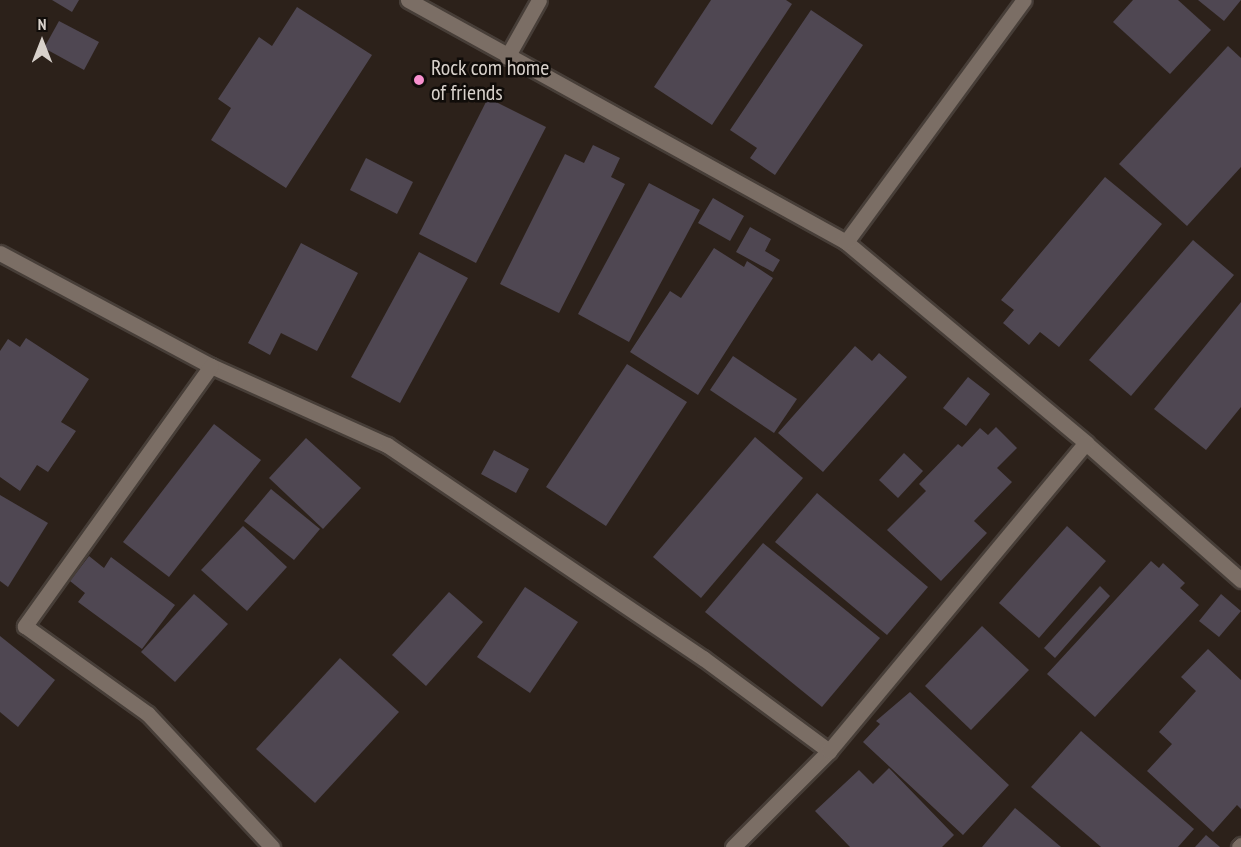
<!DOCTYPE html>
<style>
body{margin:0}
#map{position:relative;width:1241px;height:847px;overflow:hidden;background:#2c211a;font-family:"PT Sans Narrow",sans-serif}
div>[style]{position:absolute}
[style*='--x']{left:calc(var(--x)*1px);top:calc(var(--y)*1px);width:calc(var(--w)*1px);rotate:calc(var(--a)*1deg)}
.building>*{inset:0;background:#4f4752}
.roads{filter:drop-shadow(2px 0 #473e38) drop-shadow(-2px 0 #473e38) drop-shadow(0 2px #473e38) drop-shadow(0 -2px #473e38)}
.minor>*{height:15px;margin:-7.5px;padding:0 7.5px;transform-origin:7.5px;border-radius:7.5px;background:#7b6e65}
.dots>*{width:16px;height:16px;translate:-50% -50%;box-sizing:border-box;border:3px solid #100c09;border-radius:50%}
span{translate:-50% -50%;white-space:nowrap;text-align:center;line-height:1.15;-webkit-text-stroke:5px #100c09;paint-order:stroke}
.poi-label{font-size:22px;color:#d8d1cb}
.left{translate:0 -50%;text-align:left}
.north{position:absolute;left:12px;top:12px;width:60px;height:60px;-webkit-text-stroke:4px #100c09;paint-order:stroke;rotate:0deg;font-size:16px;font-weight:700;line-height:24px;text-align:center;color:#d8d1cb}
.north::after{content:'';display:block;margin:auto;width:21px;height:27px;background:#d8d1cb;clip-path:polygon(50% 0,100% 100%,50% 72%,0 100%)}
</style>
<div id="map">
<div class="building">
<div style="clip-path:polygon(52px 0,79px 0,72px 12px)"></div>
<div style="clip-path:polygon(711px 0,786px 0,792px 4px,712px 125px,654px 87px)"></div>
<div style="clip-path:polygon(1133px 0,1178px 0,1211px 30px,1170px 74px,1113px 22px)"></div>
<div style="clip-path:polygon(1198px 0,1241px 0,1224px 21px)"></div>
<div style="clip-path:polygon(297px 7px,372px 55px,286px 188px,211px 140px,231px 108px,218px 99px,259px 37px,272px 46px)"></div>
<div style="clip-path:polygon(811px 10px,863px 45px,775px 175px,750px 158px,757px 148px,730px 130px)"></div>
<div style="clip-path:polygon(59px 21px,99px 42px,84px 70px,44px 48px)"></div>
<div style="clip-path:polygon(1228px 46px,1241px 58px,1241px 167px,1187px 226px,1119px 164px)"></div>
<div style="clip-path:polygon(488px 98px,546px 127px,476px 263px,419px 234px)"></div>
<div style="clip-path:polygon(593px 145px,620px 158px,611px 177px,625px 184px,559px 313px,500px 284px,565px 154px,584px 163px)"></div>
<div style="clip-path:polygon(366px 158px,413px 182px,397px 214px,350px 190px)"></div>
<div style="clip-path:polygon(1105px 177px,1162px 224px,1059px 347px,1040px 332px,1029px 345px,1003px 323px,1014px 310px,1001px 300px)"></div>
<div style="clip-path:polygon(649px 183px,700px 210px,629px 342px,578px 314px)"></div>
<div style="clip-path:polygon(713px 198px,744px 216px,730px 241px,698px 223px)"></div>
<div style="clip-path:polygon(750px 227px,771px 239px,765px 251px,780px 260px,773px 272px,736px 252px)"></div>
<div style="clip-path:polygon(1193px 240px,1234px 275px,1131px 396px,1089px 360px)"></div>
<div style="clip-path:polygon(301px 243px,358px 273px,317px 351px,281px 333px,270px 355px,248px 343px)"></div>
<div style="clip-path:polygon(714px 248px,744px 267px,747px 261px,773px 278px,698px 395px,630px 352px,670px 291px,681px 298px)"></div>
<div style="clip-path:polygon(419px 252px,468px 278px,400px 403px,351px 377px)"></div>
<div style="clip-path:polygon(1241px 302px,1241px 407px,1206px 450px,1154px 409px)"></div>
<div style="clip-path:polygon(26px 338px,89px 379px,61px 422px,76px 431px,48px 472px,37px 465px,20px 491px,0 477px,0 351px,8px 339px,20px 347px)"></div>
<div style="clip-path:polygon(855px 346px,872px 361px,879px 353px,907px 377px,823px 472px,778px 433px)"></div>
<div style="clip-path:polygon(733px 356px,797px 399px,774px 433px,710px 390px)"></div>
<div style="clip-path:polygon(627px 364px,687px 402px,606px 526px,546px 487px)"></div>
<div style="clip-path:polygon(968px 377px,990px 394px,966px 426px,943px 408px)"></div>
<div style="clip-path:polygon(214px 424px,261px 460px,169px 577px,123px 542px)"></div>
<div style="clip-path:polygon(996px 427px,1017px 448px,997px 468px,1012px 482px,974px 521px,987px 533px,941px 581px,887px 530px,926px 491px,919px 484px,958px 444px,962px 447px,980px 428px,988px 435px)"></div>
<div style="clip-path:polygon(755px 437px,803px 478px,701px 598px,653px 557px)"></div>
<div style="clip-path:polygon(306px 438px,361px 488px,323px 529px,269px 478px)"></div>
<div style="clip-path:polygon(494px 450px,529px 469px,516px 493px,481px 474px)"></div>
<div style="clip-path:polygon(904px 453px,923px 471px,898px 498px,879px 480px)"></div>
<div style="clip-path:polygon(271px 489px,320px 529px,294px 560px,244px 521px)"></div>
<div style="clip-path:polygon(817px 493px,928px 587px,887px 635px,775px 542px)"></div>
<div style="clip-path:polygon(0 495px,48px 523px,8px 587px,0 581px)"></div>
<div style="clip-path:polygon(243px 526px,287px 567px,247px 611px,201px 570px)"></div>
<div style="clip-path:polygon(1067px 526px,1106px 561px,1039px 638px,999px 603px)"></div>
<div style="clip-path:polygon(763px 543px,880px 638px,822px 707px,705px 612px)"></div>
<div style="clip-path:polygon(89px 556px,104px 568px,111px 557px,175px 605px,142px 649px,78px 602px,85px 593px,70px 581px)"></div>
<div style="clip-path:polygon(1151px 561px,1159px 568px,1163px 563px,1185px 583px,1180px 588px,1199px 605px,1095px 717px,1047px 674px)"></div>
<div style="clip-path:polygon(1100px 586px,1110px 596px,1055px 658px,1044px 648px)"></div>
<div style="clip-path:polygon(525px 587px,578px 622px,530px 693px,477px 657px)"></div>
<div style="clip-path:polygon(449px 592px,483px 622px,426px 686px,392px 655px)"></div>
<div style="clip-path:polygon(194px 594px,228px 624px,175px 682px,141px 652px)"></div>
<div style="clip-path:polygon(1221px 594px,1241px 611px,1219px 637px,1199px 621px)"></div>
<div style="clip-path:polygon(982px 626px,1029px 670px,971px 730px,925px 686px)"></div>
<div style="clip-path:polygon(0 636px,55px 680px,18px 727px,0 712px)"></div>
<div style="clip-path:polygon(1208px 649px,1241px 680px,1241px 809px,1237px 805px,1213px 832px,1147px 771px,1172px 744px,1159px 732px,1196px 691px,1181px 677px)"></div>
<div style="clip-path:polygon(340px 658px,399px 712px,315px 803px,256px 749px)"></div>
<div style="clip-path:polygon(910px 692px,1009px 785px,963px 835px,863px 742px,880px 724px,876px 721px)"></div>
<div style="clip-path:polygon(1081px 731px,1194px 829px,1178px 847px,1101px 847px,1031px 787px)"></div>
<div style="clip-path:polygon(889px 768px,954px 835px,942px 847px,850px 847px,815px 811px,859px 770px,873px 784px)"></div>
<div style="clip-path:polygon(1015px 808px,1061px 847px,982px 847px)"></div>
<div style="clip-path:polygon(1206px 835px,1220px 847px,1195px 847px)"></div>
</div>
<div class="roads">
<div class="minor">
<div style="--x:408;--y:0;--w:500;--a:28.92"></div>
<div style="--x:846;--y:242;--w:313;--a:39.9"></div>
<div style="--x:1086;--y:443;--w:207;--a:41.5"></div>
<div style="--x:507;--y:57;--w:65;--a:-60.7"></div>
<div style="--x:846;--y:242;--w:300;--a:-53.7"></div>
<div style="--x:0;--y:253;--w:239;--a:28.2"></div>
<div style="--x:211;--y:366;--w:193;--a:24.2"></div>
<div style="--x:387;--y:445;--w:381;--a:34"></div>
<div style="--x:703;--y:658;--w:157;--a:36.4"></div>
<div style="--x:211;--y:366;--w:320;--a:125.6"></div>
<div style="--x:25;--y:626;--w:151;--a:35.6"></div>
<div style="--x:148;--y:714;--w:182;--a:47"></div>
<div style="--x:733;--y:847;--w:136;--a:-45"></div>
<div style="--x:829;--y:751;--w:401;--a:-50.2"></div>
<div style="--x:1239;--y:847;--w:3;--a:-45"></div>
</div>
</div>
<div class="dots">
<div style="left:419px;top:80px;background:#f790ce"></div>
</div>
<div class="poi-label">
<span class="left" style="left:431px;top:80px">Rock com home<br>of friends</span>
</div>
<div class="north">N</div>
</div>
